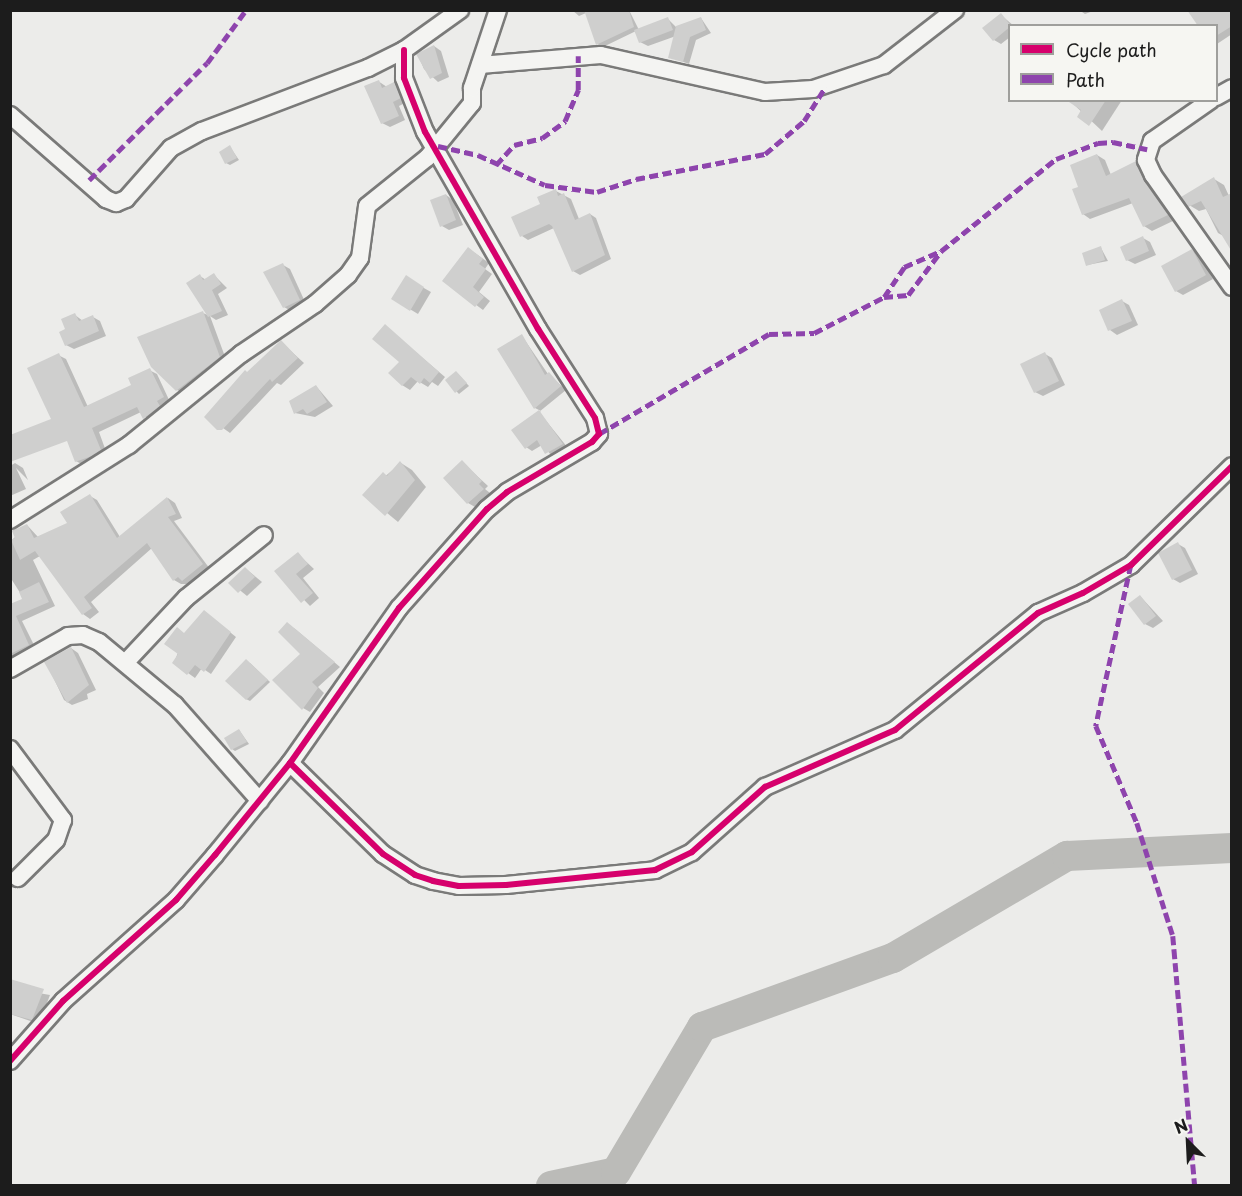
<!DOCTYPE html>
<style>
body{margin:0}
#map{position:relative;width:1242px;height:1196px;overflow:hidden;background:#ececea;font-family:"Playpen Sans",sans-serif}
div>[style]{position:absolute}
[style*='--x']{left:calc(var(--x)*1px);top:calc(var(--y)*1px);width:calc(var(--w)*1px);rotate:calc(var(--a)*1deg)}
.shadow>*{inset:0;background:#0003}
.river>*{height:30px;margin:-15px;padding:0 15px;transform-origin:15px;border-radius:15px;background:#bbbbb8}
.building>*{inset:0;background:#cfcfce}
.roads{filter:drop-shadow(2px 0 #7a7a79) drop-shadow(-2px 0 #7a7a79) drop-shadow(0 2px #7a7a79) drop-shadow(0 -2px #7a7a79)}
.street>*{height:16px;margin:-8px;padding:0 8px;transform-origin:8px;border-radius:8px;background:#f4f4f2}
.quiet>*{height:4.5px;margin-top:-2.25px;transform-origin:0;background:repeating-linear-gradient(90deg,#8e44ad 0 9px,transparent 0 13.5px)}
.cycleway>*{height:6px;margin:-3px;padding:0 3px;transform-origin:3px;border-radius:3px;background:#d6006c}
span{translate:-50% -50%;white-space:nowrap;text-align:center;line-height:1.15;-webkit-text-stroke:4.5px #f6f6f2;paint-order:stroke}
.frame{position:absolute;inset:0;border:12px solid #1c1c1c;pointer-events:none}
.legend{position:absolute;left:1008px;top:24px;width:210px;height:78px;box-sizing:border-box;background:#f6f6f2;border:2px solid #9f9f9c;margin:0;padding:8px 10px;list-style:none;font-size:18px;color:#1c1c1c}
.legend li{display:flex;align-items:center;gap:12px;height:30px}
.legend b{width:30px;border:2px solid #9f9f9c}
.north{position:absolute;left:1158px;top:1112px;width:60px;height:60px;-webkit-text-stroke:4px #f6f6f2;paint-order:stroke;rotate:336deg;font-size:16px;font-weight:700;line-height:24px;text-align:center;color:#1c1c1c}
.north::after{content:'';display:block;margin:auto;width:21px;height:27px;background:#1c1c1c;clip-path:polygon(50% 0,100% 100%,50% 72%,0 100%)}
</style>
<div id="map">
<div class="shadow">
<div style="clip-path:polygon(572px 10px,593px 10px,579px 16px)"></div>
<div style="clip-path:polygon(629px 10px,639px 30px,668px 19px,677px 28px,701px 18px,711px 33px,696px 40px,689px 64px,670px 57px,676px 36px,648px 46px,640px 42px,636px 31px,603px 47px,597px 44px)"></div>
<div style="clip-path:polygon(1079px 10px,1096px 10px,1085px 14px)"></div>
<div style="clip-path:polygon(1232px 10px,1232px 34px,1217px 44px,1216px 26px)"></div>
<div style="clip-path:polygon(1001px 15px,1014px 26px,1010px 26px,1010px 37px,1001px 44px,994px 40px)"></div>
<div style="clip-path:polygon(434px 46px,441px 51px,449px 77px,438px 82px,424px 69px,418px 55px)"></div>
<div style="clip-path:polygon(378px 81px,387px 87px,394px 84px,402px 88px,407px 102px,399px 106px,405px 120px,390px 127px,382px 123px)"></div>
<div style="clip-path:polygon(1069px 100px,1122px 100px,1102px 131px)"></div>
<div style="clip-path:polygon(230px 147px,239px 160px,230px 165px,226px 163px)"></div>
<div style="clip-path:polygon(1097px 155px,1105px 160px,1111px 175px,1136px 162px,1143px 167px,1175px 220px,1152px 231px,1144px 226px,1133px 203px,1090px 219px,1083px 214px,1080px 188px)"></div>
<div style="clip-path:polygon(1214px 179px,1224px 185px,1229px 196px,1229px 239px,1218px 233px,1206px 209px,1199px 211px,1189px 205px)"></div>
<div style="clip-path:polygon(556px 191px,571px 199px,579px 219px,590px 214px,596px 218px,611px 259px,580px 275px,573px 271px,554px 228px,528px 240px,522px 236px)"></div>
<div style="clip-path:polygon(446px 195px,453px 200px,463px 225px,449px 230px,442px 226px)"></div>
<div style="clip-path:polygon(1143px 238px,1150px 242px,1156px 255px,1135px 264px,1127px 260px)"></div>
<div style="clip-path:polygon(1101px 248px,1108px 261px,1087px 265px)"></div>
<div style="clip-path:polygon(1192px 250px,1199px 255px,1213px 279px,1183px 295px,1176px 291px)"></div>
<div style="clip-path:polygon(475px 253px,489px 263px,485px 269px,492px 274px,479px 292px,490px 301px,483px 310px,444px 281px)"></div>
<div style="clip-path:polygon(283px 265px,290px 269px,306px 304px,291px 311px,284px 307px)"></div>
<div style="clip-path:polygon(214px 275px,227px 288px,218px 294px,228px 315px,216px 320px,210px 316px,227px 362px,185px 394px,177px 390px,139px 338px,203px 313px,210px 316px,188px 283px,200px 276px,206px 280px)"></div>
<div style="clip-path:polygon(406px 278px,431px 292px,418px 314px,393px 299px)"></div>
<div style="clip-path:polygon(1122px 301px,1129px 305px,1138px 325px,1117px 335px,1110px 330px)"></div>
<div style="clip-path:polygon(75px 315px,83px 321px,93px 317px,100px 321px,106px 336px,74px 349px,66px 345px,67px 330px)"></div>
<div style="clip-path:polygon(385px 326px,445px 377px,438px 386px,432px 382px,428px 387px,418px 381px,410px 390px,402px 385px,401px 362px)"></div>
<div style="clip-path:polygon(522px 336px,548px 374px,566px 390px,539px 412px,568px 448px,553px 457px,542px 445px,532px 451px,526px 447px,513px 430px,541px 411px,535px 408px)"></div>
<div style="clip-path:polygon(281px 342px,304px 363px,281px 385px,277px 383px,230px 433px,223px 428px)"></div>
<div style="clip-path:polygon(1045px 354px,1052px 358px,1065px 385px,1043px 396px,1035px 392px)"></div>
<div style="clip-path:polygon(58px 355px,66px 359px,88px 407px,133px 386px,149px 370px,157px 374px,170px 402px,163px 405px,166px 411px,151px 422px,141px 412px,99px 432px,107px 454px,83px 465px,76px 461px)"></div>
<div style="clip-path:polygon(457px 373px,469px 386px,459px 394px,447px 381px)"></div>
<div style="clip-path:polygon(316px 386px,333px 406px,315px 417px,295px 413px)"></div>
<div style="clip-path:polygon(462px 462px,488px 486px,485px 489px,490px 493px,475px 507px,468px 503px)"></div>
<div style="clip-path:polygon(15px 463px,23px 468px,28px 480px,16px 468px,26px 489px,10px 496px,10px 466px)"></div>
<div style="clip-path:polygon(401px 463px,412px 470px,426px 487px,398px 522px,364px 494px)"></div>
<div style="clip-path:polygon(90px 496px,97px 500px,120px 537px,168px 498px,175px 503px,182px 518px,174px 521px,210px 569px,190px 584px,181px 584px,174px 580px,152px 548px,91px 602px,99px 612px,90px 619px,83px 614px,40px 556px,33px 560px,55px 606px,22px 621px,36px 649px,10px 664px,10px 605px,24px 599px,10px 577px,10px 542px,27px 525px,38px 537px,69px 524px)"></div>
<div style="clip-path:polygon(1178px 544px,1185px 548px,1198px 574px,1180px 583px,1173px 579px)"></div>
<div style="clip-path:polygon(298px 554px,314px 569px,303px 578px,319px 598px,310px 606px,277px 572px)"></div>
<div style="clip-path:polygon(245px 568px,262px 582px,247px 596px,231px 583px)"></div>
<div style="clip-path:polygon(1140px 596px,1163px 621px,1153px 628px,1145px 624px)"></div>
<div style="clip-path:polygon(210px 616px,236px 637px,211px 674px,202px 668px,195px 678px,174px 663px,185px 634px)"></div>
<div style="clip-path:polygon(294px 628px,340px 667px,318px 687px,324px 693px,310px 712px,303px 708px,302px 654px)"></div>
<div style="clip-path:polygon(71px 648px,78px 653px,96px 690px,87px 694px,88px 699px,72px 705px,64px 700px,46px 662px)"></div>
<div style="clip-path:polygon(250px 663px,270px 682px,250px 701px,246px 699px)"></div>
<div style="clip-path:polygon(239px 730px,249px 744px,235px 751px,232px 749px)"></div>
<div style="clip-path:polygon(10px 988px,50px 995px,39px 1024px,10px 1014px)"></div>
</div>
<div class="river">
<div style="--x:551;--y:1186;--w:66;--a:-12.2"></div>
<div style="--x:616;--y:1172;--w:169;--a:-59.3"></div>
<div style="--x:702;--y:1027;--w:203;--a:-19.9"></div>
<div style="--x:893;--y:958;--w:202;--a:-30.4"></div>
<div style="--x:1067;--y:856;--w:165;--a:-2.8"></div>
</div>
<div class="building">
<div style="clip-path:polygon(584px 10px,629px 10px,634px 27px,596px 45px)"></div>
<div style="clip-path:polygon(1187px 10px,1232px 10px,1232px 26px,1216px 36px,1216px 26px,1198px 26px)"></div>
<div style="clip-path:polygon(1001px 13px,1011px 26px,993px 41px,982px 28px)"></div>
<div style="clip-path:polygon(668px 17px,673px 30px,639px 43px,634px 30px)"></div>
<div style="clip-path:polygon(701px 17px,706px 30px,690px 37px,683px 62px,668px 58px,676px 26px)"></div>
<div style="clip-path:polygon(434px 45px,442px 73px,430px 79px,416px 54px)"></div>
<div style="clip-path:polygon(379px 80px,382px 88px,394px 82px,401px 98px,393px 102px,399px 116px,381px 124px,364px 86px)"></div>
<div style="clip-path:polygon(1066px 100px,1106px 100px,1089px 126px,1077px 117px,1081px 110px)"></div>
<div style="clip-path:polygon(230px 145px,237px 158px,225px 164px,219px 152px)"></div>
<div style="clip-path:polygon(1097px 154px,1106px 176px,1136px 161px,1144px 181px,1168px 215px,1143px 227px,1129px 198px,1082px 215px,1072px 189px,1078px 187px,1070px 165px)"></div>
<div style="clip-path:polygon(1214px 177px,1223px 197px,1232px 193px,1232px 252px,1201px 201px,1188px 207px,1181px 197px)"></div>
<div style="clip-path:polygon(556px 189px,558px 196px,564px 193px,575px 220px,590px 213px,605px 255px,572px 272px,552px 226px,549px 224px,520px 237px,511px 217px,540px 204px,537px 197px)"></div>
<div style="clip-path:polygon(446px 194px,456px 220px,440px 227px,430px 200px)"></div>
<div style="clip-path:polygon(1143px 236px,1149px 251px,1126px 261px,1120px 247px)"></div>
<div style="clip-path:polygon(1101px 246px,1105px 260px,1086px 266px,1082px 253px)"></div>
<div style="clip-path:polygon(468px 247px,483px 259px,479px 264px,486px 269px,473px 287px,484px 297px,475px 307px,442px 281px)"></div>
<div style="clip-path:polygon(1192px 249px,1206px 275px,1175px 292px,1161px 266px)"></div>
<div style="clip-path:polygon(283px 263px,300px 300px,283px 308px,263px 272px)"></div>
<div style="clip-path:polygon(214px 273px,221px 284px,212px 290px,222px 311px,208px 317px,186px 283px,200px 274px,203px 280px)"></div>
<div style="clip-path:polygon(406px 275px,424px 287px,410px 311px,391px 299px)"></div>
<div style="clip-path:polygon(1122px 299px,1132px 321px,1108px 331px,1099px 310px)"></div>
<div style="clip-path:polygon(203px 311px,220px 357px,176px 391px,151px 367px,137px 337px)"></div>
<div style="clip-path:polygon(75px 313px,79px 321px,93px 315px,99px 331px,65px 346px,59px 332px,65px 329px,61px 319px)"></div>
<div style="clip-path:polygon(385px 324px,439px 372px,430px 383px,424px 378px,420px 384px,411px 377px,402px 386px,388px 373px,399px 362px,372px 339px)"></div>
<div style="clip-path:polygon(522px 334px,545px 375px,549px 372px,561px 386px,534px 409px,497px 349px)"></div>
<div style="clip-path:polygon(281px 340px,298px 358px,272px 382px,270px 379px,222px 430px,217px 430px,204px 417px,245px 370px,247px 372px)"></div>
<div style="clip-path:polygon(1045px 352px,1059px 381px,1034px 393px,1020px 364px)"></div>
<div style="clip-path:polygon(59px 353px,84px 407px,131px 385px,128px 378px,150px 368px,164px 397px,157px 401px,160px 406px,143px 419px,137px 407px,92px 428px,101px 450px,92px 456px,75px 462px,67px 441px,10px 462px,10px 435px,51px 419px,27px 368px)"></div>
<div style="clip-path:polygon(456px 371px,467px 383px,455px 393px,445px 380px)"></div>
<div style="clip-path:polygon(316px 385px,327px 402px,307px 414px,303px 409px,294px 414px,289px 401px)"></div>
<div style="clip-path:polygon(539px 410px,563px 444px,545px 454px,537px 440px,525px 449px,511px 430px)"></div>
<div style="clip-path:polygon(462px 460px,482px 481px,479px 484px,484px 489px,467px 504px,443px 478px)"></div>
<div style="clip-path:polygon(400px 461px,415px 480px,385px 516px,362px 495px,383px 472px,387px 476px)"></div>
<div style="clip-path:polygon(90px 494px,117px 538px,167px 497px,176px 514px,168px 517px,203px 564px,182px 581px,178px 577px,173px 581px,147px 543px,84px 597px,92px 608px,82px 615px,35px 551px,20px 560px,11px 540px,15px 538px,12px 531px,27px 524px,34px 538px,67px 523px,60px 512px)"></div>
<div style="clip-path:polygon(1178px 542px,1192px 570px,1172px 580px,1158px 553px)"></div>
<div style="clip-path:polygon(298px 552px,308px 564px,296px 574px,313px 593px,301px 603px,274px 571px)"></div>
<div style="clip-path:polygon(245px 567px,255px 577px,238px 593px,228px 583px)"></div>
<div style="clip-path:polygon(39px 582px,49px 602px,16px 616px,29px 645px,10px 654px,10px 604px,22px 599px,19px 592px)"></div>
<div style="clip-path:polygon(1140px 595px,1156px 616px,1144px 625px,1128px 604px)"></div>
<div style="clip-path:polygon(204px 610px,231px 632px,204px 672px,195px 665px,187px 675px,172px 663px,178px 654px,164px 644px,177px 627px,184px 633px)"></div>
<div style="clip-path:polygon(287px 622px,335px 662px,312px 682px,318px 688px,302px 710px,272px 680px,300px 654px,278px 632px)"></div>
<div style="clip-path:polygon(71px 647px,89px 685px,67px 703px,44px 662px)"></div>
<div style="clip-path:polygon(246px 659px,268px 680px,246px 700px,225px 681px)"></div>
<div style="clip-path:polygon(239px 729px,247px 742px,231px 750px,224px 738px)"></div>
<div style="clip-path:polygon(10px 979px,44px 989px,32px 1020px,10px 1014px)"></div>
</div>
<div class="roads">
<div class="street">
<div style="--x:480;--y:65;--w:121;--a:-4.7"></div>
<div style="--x:601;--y:55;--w:168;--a:12.7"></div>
<div style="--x:765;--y:92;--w:48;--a:-3.6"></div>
<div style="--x:813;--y:89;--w:75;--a:-18.7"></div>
<div style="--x:884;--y:65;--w:90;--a:-37.8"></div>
<div style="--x:1216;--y:97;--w:18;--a:-29"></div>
<div style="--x:1211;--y:100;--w:72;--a:145.2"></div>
<div style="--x:1152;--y:141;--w:20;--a:108"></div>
<div style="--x:1146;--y:160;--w:17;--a:65"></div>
<div style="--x:1153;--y:175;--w:137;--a:54.8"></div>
<div style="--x:10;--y:115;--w:128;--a:41.2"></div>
<div style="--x:106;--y:199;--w:11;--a:22"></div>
<div style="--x:116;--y:203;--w:11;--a:-22"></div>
<div style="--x:126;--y:199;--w:68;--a:-48.6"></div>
<div style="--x:171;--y:148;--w:35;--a:-29"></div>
<div style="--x:202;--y:131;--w:178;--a:-20.8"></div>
<div style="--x:368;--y:68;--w:40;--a:-26.6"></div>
<div style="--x:404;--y:50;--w:69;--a:-35.5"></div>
<div style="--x:10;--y:520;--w:141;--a:-32.2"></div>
<div style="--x:129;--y:445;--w:144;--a:-39.1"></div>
<div style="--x:241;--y:354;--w:89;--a:-34"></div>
<div style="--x:315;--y:304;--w:44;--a:-41.3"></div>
<div style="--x:348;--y:275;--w:21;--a:-55"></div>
<div style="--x:360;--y:258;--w:52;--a:-82.3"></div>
<div style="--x:367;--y:206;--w:77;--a:-38.7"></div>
<div style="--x:427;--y:158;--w:71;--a:-50.7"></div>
<div style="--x:472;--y:103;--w:15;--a:-90"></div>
<div style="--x:472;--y:88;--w:82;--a:-71.6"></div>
<div style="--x:126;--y:662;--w:88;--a:-46.8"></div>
<div style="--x:186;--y:598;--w:100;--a:-38.9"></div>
<div style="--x:10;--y:669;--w:67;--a:-29.6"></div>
<div style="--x:68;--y:636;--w:15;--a:-4"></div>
<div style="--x:83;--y:635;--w:17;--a:24"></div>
<div style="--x:99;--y:642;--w:99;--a:39.7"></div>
<div style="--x:175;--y:705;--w:128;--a:48.5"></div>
<div style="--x:10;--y:749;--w:89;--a:53.3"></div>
<div style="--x:63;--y:820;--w:21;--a:109"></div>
<div style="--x:56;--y:840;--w:54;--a:135"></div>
<div style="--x:290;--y:763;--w:130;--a:44.4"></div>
<div style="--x:383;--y:854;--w:38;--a:33"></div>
<div style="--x:415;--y:875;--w:19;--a:18"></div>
<div style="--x:433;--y:881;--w:26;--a:11"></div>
<div style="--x:459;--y:886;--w:47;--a:-1.2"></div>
<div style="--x:506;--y:885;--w:150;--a:-5.7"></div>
<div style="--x:655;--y:870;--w:41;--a:-25.9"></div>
<div style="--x:692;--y:852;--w:98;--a:-41.7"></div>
<div style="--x:765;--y:787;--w:142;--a:-23.7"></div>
<div style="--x:895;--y:730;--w:185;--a:-39.3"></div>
<div style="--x:1038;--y:613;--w:49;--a:-24"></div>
<div style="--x:1083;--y:593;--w:56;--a:-30.3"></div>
<div style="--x:1131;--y:565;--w:141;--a:-44.4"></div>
<div style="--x:10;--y:1061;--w:80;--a:-48.5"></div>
<div style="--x:63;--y:1001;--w:152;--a:-41.8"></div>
<div style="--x:176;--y:900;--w:60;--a:-49.1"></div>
<div style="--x:215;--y:855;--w:119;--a:-50.8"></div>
<div style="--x:290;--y:763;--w:189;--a:-54.9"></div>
<div style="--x:399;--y:608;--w:132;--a:-48.4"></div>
<div style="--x:487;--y:509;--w:26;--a:-40"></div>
<div style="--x:507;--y:492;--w:99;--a:-30.5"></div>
<div style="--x:592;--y:442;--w:11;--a:-49"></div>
<div style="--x:599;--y:434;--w:16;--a:-104"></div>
<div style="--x:595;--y:418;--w:106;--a:-122.6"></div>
<div style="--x:538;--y:329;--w:227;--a:-119.8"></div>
<div style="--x:425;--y:132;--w:58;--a:-111.3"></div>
<div style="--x:404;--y:78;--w:28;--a:-90"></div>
</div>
</div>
<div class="quiet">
<div style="--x:438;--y:146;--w:41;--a:12.7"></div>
<div style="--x:478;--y:155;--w:73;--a:24.1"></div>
<div style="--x:545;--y:185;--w:52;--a:7.7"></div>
<div style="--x:597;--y:192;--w:41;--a:-18.4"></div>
<div style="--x:636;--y:179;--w:131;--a:-11"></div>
<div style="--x:765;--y:154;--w:51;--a:-40.2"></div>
<div style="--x:804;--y:121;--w:40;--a:-58"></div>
<div style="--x:496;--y:165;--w:27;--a:-48"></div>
<div style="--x:514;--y:145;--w:29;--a:-14"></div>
<div style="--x:542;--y:138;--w:29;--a:-36"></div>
<div style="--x:565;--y:121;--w:34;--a:-67"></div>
<div style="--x:578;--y:90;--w:34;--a:-90"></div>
<div style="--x:89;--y:180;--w:166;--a:-44.8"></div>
<div style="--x:207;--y:63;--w:66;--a:-53.7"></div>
<div style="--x:884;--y:297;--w:36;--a:-56"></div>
<div style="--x:904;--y:267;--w:40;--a:-23.4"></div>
<div style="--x:599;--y:434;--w:197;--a:-30.5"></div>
<div style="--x:769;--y:334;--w:45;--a:-1.3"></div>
<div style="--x:814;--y:333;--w:79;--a:-27.2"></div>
<div style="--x:884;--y:297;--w:24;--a:-5"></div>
<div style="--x:908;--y:295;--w:55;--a:-53.1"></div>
<div style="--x:941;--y:251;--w:147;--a:-38.7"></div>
<div style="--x:1056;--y:159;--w:45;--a:-20.9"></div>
<div style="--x:1098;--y:143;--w:15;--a:-4"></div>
<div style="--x:1113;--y:142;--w:35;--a:12"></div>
<div style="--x:1131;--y:565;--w:165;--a:102.3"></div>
<div style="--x:1096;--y:726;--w:105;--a:67.1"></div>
<div style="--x:1137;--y:823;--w:119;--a:72.3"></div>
<div style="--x:1173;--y:936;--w:251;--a:85"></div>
</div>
<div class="cycleway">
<div style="--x:290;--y:763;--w:130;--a:44.4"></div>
<div style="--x:383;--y:854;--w:38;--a:33"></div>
<div style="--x:415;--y:875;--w:19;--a:18"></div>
<div style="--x:433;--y:881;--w:26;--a:11"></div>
<div style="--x:459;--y:886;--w:47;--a:-1.2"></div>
<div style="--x:506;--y:885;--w:150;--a:-5.7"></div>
<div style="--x:655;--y:870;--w:41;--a:-25.9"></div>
<div style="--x:692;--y:852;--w:98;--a:-41.7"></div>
<div style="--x:765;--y:787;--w:142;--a:-23.7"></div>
<div style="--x:895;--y:730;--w:185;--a:-39.3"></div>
<div style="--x:1038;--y:613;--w:49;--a:-24"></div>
<div style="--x:1083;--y:593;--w:56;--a:-30.3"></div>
<div style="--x:1131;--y:565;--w:141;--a:-44.4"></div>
<div style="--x:10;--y:1061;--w:80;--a:-48.5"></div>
<div style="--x:63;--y:1001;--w:152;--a:-41.8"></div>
<div style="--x:176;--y:900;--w:60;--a:-49.1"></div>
<div style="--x:215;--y:855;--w:119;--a:-50.8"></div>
<div style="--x:290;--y:763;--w:189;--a:-54.9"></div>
<div style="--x:399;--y:608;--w:132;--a:-48.4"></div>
<div style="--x:487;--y:509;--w:26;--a:-40"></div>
<div style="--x:507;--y:492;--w:99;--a:-30.5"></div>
<div style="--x:592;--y:442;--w:11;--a:-49"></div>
<div style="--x:599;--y:434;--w:16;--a:-104"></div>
<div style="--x:595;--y:418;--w:106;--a:-122.6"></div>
<div style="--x:538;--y:329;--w:227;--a:-119.8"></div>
<div style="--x:425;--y:132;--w:58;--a:-111.3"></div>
<div style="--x:404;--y:78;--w:28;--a:-90"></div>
</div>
<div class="frame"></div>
<ul class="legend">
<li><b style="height:8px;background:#d6006c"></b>Cycle path</li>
<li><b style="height:8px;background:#8e44ad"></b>Path</li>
</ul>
<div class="north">N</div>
</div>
